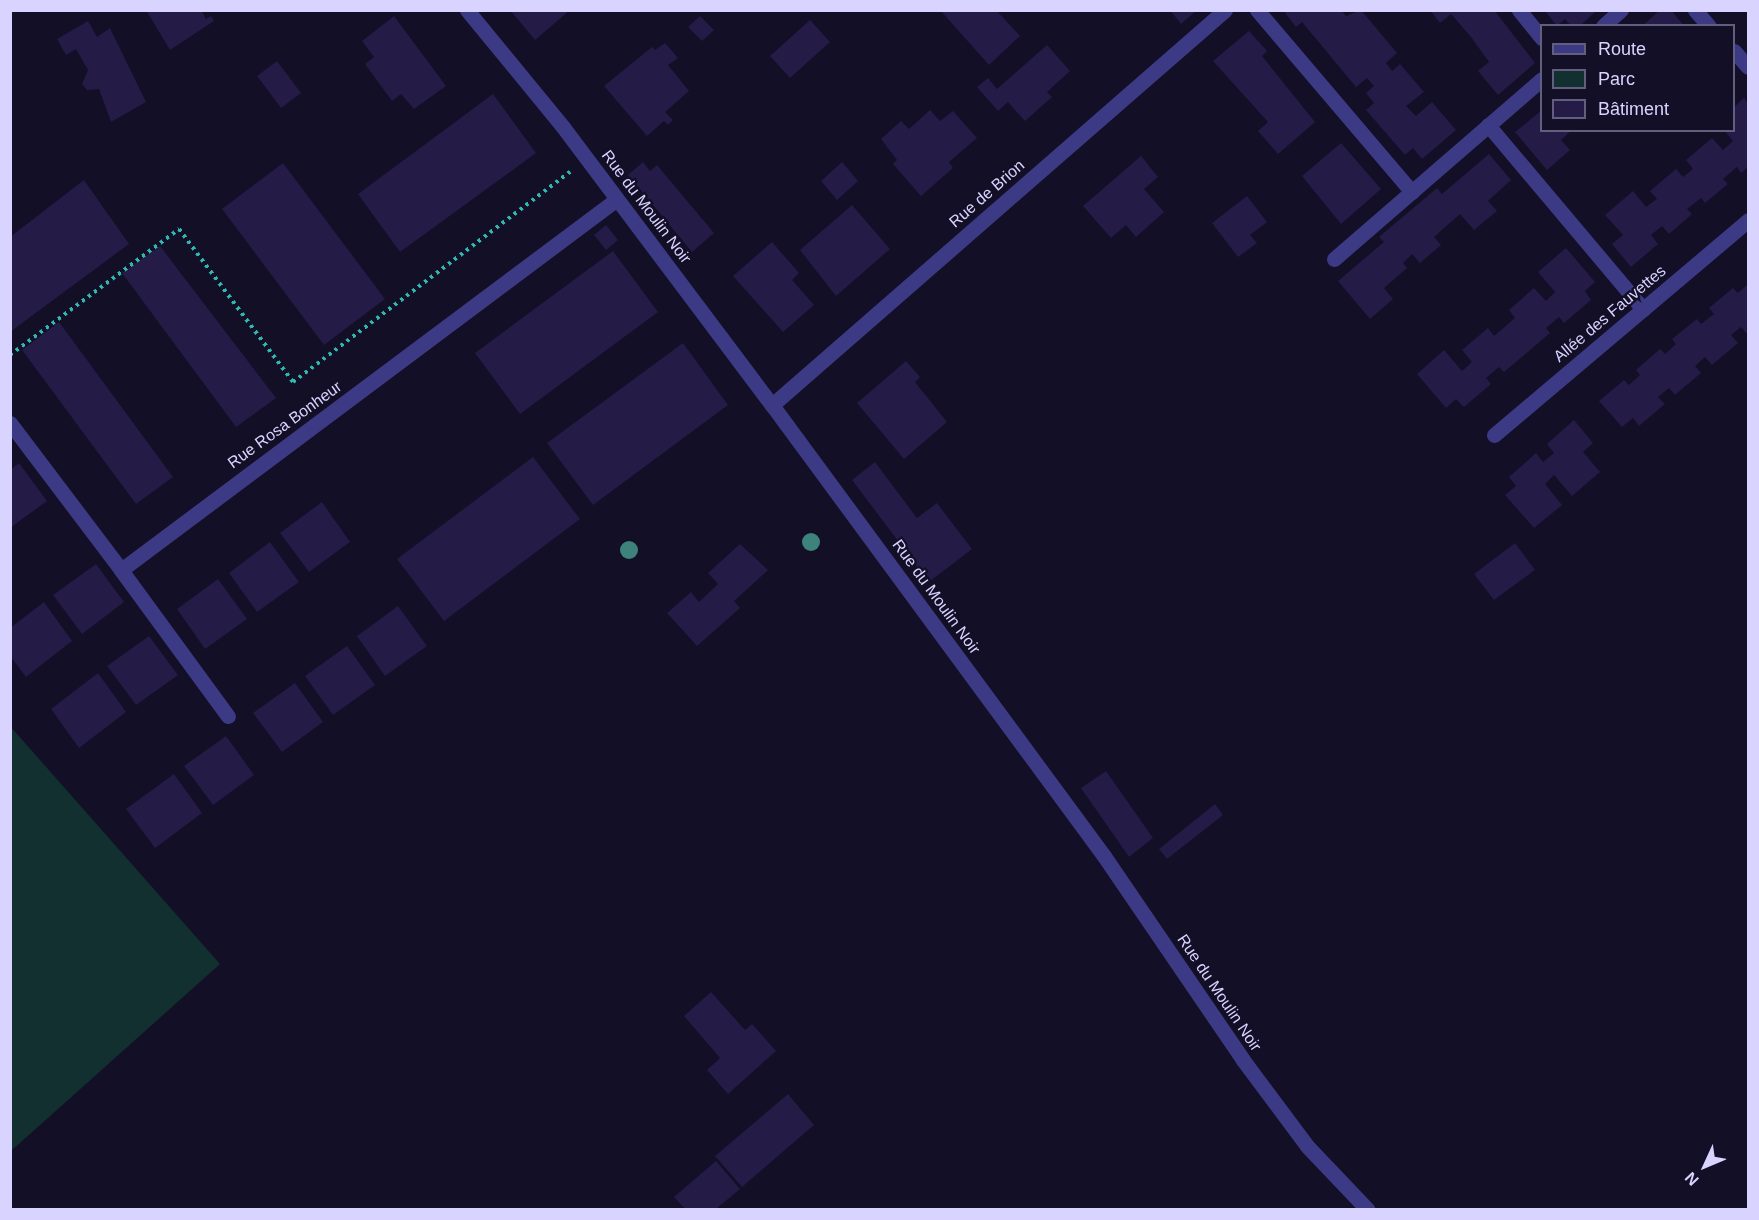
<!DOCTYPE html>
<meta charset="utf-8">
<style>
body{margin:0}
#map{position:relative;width:1759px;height:1220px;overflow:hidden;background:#130f26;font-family:Helvetica,sans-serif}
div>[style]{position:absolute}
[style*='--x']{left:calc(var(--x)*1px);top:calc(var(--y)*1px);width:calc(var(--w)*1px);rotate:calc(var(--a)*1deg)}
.green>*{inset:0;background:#12302f}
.building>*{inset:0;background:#241b47}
.path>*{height:4px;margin-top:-2px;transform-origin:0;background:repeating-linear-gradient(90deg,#2fb8b0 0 3px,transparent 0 7.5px)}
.street>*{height:15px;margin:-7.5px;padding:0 7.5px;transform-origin:7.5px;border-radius:7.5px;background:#3d3a85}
.trees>*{width:18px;height:18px;margin:-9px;border-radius:50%;background:#3d827b}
span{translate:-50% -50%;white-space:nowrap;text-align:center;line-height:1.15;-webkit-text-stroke:4.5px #130f26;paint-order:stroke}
.street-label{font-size:16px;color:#d9d4ff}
.frame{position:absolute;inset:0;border:12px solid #d9d4ff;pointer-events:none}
.legend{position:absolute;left:1540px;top:24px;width:195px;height:108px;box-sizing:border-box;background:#130f26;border:2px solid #625e7d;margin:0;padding:8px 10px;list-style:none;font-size:18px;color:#d9d4ff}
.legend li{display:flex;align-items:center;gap:12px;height:30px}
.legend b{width:30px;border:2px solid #625e7d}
.north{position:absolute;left:1675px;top:1136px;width:60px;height:60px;-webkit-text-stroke:4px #130f26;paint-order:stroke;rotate:226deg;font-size:16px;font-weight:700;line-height:24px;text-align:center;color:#d9d4ff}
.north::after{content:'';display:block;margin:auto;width:21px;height:27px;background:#d9d4ff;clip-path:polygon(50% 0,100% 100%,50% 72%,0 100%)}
</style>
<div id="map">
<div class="green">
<div style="clip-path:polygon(10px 726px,220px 964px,11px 1151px,10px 1151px)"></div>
</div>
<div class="building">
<div style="clip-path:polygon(146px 10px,201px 10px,206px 19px,211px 16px,214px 21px,170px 50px)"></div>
<div style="clip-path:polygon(510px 10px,570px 10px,535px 40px)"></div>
<div style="clip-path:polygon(940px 10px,996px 10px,1020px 36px,989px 65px)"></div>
<div style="clip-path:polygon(1170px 10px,1197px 10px,1181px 24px)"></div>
<div style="clip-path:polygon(1283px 10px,1341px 10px,1346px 16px,1361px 10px,1397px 53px,1386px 63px,1392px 71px,1400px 64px,1424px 92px,1406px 106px,1416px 116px,1432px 102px,1456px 130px,1422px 159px,1413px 148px,1405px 155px,1366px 110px,1374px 103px,1366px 93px,1374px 86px,1367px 78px,1356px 87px,1302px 22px,1296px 27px)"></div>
<div style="clip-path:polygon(1430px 10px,1494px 10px,1535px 63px,1498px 95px,1478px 71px,1489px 62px,1471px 37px,1451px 14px,1440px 23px)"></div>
<div style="clip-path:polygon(1544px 10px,1597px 10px,1580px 26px,1571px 26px,1565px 19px,1557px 26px)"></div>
<div style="clip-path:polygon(1660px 10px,1671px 10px,1684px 26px,1642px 26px)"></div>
<div style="clip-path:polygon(394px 16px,446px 86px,414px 109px,401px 94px,392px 101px,365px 64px,374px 57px,362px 41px)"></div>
<div style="clip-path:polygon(700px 16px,714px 30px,702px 41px,688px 27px)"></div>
<div style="clip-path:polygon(810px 20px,830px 42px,790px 78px,770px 56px)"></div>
<div style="clip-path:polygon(88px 21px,97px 37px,110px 28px,146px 102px,111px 122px,99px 89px,87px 90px,82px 84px,88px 70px,76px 49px,66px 55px,57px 39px)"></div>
<div style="clip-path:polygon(1249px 31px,1267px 51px,1262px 56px,1315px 122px,1278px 154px,1258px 131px,1268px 122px,1213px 61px)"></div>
<div style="clip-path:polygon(665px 43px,678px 58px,668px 65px,689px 91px,665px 112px,673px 120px,668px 125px,664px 121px,647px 136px,604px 86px,652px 47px,655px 50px)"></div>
<div style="clip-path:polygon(1047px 45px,1070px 71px,1047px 92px,1052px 97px,1025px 121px,1008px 102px,998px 111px,977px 87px,988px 78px,997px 89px)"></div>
<div style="clip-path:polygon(277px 61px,301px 93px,281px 108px,257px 76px)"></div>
<div style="clip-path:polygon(493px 94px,536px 153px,400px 252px,358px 194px)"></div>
<div style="clip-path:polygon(1744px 98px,1748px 103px,1748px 167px,1741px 173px,1737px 167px,1723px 179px,1728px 184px,1705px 203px,1701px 198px,1687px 209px,1692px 214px,1669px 234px,1662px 226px,1651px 235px,1658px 244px,1631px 267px,1612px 244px,1623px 235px,1605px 215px,1633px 191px,1646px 207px,1657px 199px,1650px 191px,1676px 169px,1683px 177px,1693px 169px,1686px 160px,1712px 138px,1723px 150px,1733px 141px,1724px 130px,1734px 130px,1734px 107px)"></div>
<div style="clip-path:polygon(930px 110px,940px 121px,953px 111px,977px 138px,949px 162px,953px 168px,921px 196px,893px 164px,897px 160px,881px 139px,901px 121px,909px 129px)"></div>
<div style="clip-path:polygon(1542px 110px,1542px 130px,1572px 130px,1561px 140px,1570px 150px,1547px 170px,1515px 132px)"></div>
<div style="clip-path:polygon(1341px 143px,1381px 189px,1341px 224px,1302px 176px)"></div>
<div style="clip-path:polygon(1489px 154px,1511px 180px,1488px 201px,1497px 211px,1474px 230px,1460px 214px,1434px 237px,1441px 245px,1420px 263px,1412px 254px,1403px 263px,1407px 268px,1384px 288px,1393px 299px,1370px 319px,1338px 281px,1384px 242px,1379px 237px,1437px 188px,1442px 194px)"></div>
<div style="clip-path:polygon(1141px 156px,1158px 177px,1144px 189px,1164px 212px,1136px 237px,1126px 225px,1111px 238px,1083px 206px)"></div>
<div style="clip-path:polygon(643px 162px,650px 171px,657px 165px,714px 233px,692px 252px,628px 175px)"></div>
<div style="clip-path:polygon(842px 162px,858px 181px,837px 200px,821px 181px)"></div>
<div style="clip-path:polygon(283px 163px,385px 299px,324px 345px,222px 209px)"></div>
<div style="clip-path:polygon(84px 180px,129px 244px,10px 332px,10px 237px)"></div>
<div style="clip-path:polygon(1247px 196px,1267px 222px,1250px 235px,1257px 243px,1238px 257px,1212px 223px)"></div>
<div style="clip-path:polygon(852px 205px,890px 249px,836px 296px,800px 250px)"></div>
<div style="clip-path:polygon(606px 225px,618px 240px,606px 250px,594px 235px)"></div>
<div style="clip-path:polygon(772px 242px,799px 273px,792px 280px,814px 305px,783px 332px,733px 276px)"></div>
<div style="clip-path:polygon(160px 246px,276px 398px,236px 427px,122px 273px)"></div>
<div style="clip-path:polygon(1566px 248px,1595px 282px,1585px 291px,1591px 300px,1564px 323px,1559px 317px,1546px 328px,1550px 333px,1516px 362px,1504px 372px,1499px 367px,1486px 378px,1491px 384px,1464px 407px,1456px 399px,1446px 408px,1417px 374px,1444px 350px,1462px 371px,1472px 362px,1462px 350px,1488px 328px,1494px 336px,1515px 318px,1509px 310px,1534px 288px,1546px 301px,1555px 292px,1538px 272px)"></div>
<div style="clip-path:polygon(613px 251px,658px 312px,520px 414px,475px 353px)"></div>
<div style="clip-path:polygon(1748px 284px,1748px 335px,1741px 327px,1731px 335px,1738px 343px,1712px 365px,1705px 357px,1695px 366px,1701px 373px,1675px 395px,1669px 388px,1658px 397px,1665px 404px,1639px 426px,1633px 418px,1622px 427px,1599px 401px,1624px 380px,1629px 385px,1640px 375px,1636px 370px,1660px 349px,1665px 354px,1676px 344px,1672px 339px,1697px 319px,1701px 324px,1714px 314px,1709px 308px,1733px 288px,1738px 293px)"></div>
<div style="clip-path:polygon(59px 322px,173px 477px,136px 504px,22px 350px)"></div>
<div style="clip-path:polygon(683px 343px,728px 405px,593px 505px,547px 443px)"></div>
<div style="clip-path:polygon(906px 361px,920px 377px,915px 382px,947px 422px,904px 459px,857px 403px)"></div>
<div style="clip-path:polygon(1574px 420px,1593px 443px,1583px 452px,1600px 472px,1572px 496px,1554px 475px,1545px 484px,1562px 505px,1534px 528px,1505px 495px,1516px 486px,1509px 477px,1536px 453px,1543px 462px,1554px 453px,1547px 444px)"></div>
<div style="clip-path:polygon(533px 457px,580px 519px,444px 621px,397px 559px)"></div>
<div style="clip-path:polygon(875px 462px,917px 518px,937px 503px,972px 549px,929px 582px,852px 480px)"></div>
<div style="clip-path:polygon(19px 463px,47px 501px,10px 528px,10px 470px)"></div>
<div style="clip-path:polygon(322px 502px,350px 542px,309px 572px,280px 533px)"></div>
<div style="clip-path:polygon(270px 542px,299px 582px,257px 612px,229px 573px)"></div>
<div style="clip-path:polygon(1515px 543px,1535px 570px,1494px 600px,1474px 574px)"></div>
<div style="clip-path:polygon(740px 544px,768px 570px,734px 601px,740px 608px,697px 646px,667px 613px,691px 592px,699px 602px,718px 584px,708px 573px)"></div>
<div style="clip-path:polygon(96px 564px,124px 602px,82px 634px,53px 595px)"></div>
<div style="clip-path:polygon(218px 579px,247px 619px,205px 649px,177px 609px)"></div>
<div style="clip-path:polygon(44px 602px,72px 641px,26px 677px,10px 656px,10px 628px)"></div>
<div style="clip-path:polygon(398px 606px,427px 646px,385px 676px,357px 636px)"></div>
<div style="clip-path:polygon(149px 636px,178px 675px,136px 705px,107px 666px)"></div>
<div style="clip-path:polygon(347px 646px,375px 685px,333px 715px,305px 676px)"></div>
<div style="clip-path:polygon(98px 673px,126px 712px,79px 748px,51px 709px)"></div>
<div style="clip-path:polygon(295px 683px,323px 722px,282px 752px,253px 713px)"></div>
<div style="clip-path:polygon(226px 736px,254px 775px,213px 805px,184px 766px)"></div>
<div style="clip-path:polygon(1106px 771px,1153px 838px,1129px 857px,1081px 788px)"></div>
<div style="clip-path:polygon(174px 774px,202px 813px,155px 848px,126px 809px)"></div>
<div style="clip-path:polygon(1215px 804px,1223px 815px,1167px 859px,1159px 849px)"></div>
<div style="clip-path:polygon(711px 992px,745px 1030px,752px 1024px,776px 1051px,728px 1094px,707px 1070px,720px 1058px,684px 1016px)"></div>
<div style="clip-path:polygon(788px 1094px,814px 1125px,742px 1187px,715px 1156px)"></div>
<div style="clip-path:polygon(716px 1161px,740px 1189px,716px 1209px,685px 1209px,674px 1197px)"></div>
</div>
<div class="path">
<div style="--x:10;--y:355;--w:211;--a:-36.7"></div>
<div style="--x:179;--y:229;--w:191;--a:53.3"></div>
<div style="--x:293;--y:382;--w:348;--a:-37.2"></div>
</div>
<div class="street">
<div style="--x:467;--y:10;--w:151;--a:50.6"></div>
<div style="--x:563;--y:127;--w:348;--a:53.1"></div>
<div style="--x:772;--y:405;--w:560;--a:53.64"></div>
<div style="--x:1104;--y:856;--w:247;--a:55.7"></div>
<div style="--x:1243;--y:1060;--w:107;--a:53.3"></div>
<div style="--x:1307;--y:1146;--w:88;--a:46.4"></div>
<div style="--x:1257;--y:10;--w:239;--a:49.6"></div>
<div style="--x:1519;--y:10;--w:36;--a:51"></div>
<div style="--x:1695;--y:10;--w:21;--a:49"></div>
<div style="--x:1603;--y:26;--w:24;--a:-42"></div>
<div style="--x:1734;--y:51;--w:21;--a:49"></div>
<div style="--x:1488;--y:125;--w:241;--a:49.9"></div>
<div style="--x:1334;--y:259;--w:275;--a:-40.9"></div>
<div style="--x:772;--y:405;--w:601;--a:-41.09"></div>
<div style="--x:10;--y:423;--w:184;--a:52.9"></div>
<div style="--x:121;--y:570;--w:619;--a:-36.8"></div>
<div style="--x:1494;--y:435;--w:333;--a:-40.2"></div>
<div style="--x:121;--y:570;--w:181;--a:53.8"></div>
</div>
<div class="trees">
<div style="left:811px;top:542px"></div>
<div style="left:629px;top:550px"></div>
</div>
<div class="street-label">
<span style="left:987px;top:194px;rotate:-41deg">Rue de Brion</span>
<span style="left:646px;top:207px;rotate:53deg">Rue du Moulin Noir</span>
<span style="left:1610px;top:314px;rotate:-40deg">Allée des Fauvettes</span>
<span style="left:285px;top:425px;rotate:-36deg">Rue Rosa Bonheur</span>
<span style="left:936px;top:597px;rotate:54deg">Rue du Moulin Noir</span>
<span style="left:1219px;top:993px;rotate:56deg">Rue du Moulin Noir</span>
</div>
<div class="frame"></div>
<ul class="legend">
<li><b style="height:8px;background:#3d3a85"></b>Route</li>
<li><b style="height:16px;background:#12302f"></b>Parc</li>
<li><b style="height:16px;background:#241b47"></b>Bâtiment</li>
</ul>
<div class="north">N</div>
</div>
